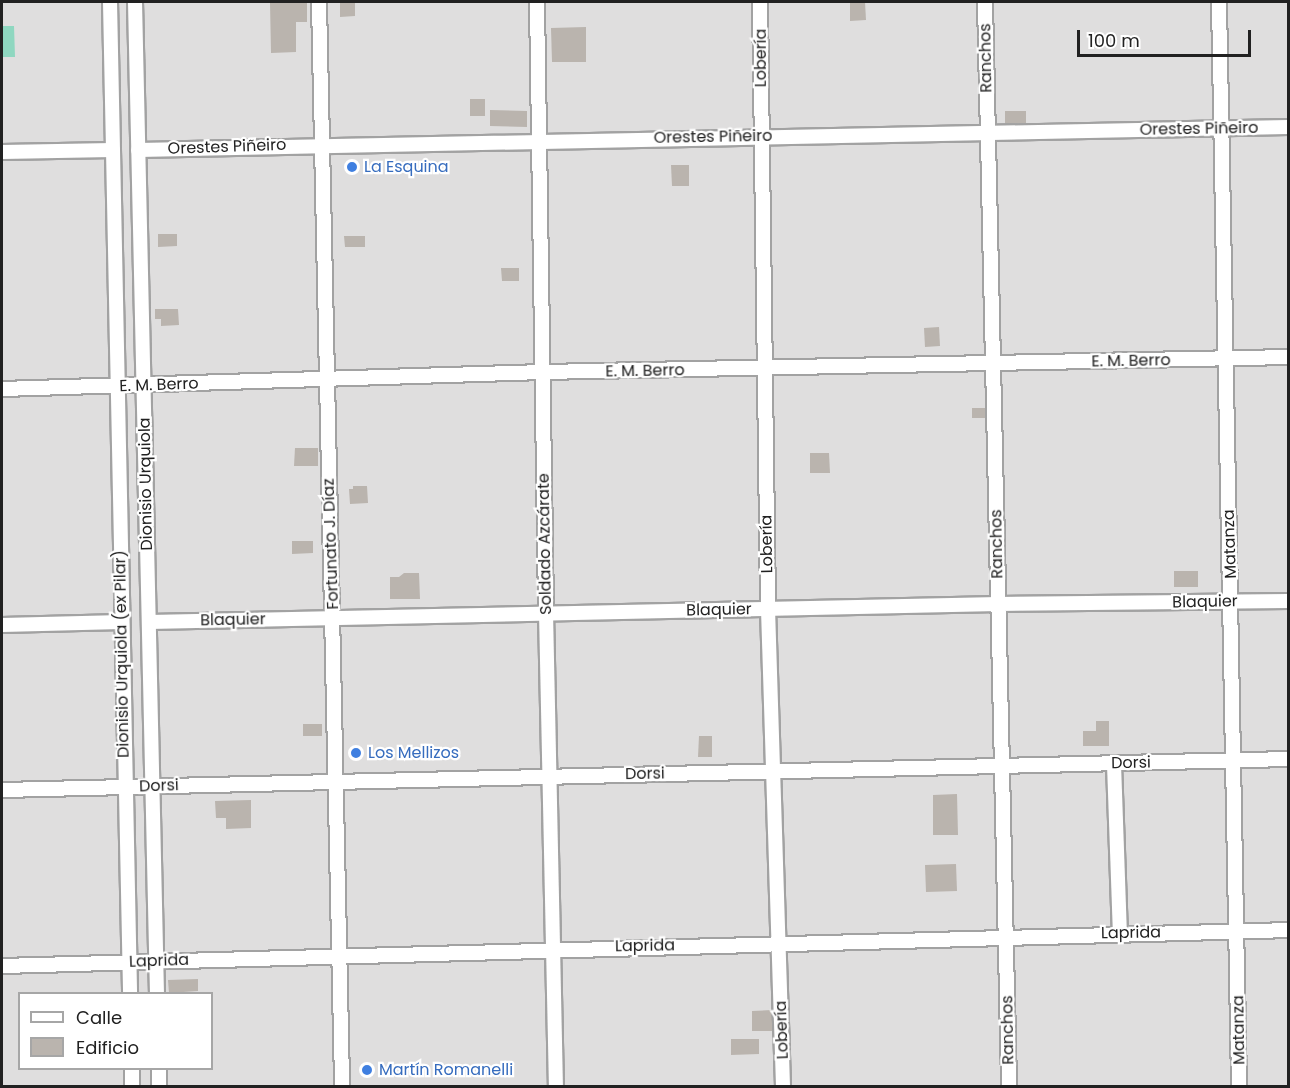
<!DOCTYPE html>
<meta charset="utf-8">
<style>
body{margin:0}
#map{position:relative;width:1290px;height:1088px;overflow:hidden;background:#f0eee9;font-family:Poppins,sans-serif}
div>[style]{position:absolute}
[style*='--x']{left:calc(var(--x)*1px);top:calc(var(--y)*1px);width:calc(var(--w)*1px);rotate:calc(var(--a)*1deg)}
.residential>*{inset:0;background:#dfdede}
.pitch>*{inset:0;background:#8fd7c0}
.building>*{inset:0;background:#bab4ae}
.roads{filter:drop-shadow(2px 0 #a2a2a2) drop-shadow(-2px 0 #a2a2a2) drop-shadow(0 2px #a2a2a2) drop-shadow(0 -2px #a2a2a2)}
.minor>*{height:14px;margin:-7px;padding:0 7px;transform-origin:7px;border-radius:7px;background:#fff}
.dots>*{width:16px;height:16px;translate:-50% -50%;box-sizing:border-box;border:3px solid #fff;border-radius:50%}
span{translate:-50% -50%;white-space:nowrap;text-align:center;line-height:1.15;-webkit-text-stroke:4.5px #fff;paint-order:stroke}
.street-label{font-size:16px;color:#212121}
.shop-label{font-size:16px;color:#366cbe}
.left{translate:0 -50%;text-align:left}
.frame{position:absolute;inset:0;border:3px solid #212121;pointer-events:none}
.legend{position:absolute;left:18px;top:992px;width:195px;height:78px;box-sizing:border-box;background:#fff;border:2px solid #a6a6a6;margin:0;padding:8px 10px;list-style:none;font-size:18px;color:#212121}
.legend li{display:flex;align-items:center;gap:12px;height:30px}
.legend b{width:30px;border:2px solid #a6a6a6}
.scale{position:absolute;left:1077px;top:30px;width:174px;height:27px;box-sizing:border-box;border:3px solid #212121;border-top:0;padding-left:8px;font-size:18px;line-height:21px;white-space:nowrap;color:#212121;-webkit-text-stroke:4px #fff;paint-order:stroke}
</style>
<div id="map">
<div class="residential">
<div style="clip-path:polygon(evenodd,2px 2px,1288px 2px,1288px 1086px,2px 1086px,2px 2px,20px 994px,212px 994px,212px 1068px,20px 1068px,20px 994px)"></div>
</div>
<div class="pitch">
<div style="clip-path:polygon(2px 26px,14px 26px,15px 57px,2px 57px)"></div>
</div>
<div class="building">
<div style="clip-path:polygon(340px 2px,355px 2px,355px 16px,340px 17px)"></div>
<div style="clip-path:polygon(850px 2px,865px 2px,866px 20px,850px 21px)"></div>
<div style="clip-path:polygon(270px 3px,307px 3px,307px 22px,296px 22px,296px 52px,271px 53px)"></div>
<div style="clip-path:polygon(586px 27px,586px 62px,552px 62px,551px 28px)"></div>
<div style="clip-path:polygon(470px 99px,485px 99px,485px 116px,470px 116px)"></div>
<div style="clip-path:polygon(490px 110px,527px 111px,527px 127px,490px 126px)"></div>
<div style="clip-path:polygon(1005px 111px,1026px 111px,1026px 123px,1005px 124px)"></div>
<div style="clip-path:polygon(671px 165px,689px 165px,689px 186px,672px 186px)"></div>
<div style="clip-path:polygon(158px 234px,177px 234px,177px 246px,158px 247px)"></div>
<div style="clip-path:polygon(344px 236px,365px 236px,365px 247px,345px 247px)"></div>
<div style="clip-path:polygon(501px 268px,519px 268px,519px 281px,502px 281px)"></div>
<div style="clip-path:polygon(155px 309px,178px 309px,179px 325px,161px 326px,161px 319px,155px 319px)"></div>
<div style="clip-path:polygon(939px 327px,940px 346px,925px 347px,924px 328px)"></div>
<div style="clip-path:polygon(972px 408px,985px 408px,985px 418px,972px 418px)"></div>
<div style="clip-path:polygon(295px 448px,318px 448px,318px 466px,294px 466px)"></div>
<div style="clip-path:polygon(810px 453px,829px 453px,830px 473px,810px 473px)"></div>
<div style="clip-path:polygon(353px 486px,367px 486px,368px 503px,350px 504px,349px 489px,353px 489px)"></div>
<div style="clip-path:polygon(292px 541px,313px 541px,313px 553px,292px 554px)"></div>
<div style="clip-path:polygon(1174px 571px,1198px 571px,1198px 587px,1174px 587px)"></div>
<div style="clip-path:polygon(404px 573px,419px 573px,420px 599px,390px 599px,390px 577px,399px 577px)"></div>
<div style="clip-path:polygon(1096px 721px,1109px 721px,1109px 746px,1083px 746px,1083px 731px,1096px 731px)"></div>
<div style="clip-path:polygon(303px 724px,322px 724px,322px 736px,303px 736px)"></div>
<div style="clip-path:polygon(699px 736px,712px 736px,712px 757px,698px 757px)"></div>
<div style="clip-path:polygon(957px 794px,958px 835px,933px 835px,933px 795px)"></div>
<div style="clip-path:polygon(251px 800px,251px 828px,226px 829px,226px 818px,216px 818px,215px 801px)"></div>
<div style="clip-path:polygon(956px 864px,957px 891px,926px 892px,925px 865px)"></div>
<div style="clip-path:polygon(198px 979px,198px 991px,169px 993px,168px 980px)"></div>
<div style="clip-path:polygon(772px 1010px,772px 1031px,752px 1031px,752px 1011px)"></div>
<div style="clip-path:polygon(731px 1039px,759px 1039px,759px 1054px,731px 1055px)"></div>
</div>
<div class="roads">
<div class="minor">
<div style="--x:110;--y:2;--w:992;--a:88.84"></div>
<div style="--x:135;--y:2;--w:992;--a:88.73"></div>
<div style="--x:319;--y:2;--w:1084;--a:88.78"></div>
<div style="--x:537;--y:2;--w:610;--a:89.15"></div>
<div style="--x:546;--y:612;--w:474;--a:88.8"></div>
<div style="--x:760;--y:2;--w:607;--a:89.24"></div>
<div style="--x:768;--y:609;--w:477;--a:88.2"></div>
<div style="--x:985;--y:2;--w:1084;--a:88.73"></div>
<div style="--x:1219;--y:2;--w:1084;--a:88.94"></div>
<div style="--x:138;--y:150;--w:1150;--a:-1.15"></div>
<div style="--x:2;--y:152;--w:111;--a:-1"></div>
<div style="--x:2;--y:389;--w:541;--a:-1.8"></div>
<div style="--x:543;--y:372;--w:745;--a:-1.15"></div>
<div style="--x:149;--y:622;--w:850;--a:-1.21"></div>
<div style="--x:999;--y:604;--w:289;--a:-0.6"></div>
<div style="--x:2;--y:625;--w:120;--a:-1.4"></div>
<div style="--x:1114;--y:764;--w:169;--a:88"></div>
<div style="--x:2;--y:790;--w:1286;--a:-1.38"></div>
<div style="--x:2;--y:966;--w:1287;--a:-1.6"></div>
<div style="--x:132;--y:1068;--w:18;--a:90"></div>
<div style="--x:159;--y:1068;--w:18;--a:90"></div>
</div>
</div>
<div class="dots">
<div style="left:352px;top:167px;background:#3f7fe0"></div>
<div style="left:356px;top:753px;background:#3f7fe0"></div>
<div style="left:367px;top:1070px;background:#3f7fe0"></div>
</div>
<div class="street-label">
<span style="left:761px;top:58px;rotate:-90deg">Lobería</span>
<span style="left:986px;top:58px;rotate:-91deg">Ranchos</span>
<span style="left:1199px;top:129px;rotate:-1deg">Orestes Piñeiro</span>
<span style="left:713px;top:137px;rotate:-1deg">Orestes Piñeiro</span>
<span style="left:227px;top:147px;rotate:-2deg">Orestes Piñeiro</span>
<span style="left:1131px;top:361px;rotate:-1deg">E. M. Berro</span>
<span style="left:645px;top:371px;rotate:-1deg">E. M. Berro</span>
<span style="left:159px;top:385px;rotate:-2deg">E. M. Berro</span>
<span style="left:146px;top:484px;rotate:-91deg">Dionisio Urquiola</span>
<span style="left:331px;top:544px;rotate:-92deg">Fortunato J. Díaz</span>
<span style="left:545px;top:544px;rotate:-91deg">Soldado Azcárate</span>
<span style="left:767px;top:544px;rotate:-91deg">Lobería</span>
<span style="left:997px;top:544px;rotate:-91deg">Ranchos</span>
<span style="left:1230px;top:544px;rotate:-92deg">Matanza</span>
<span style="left:1205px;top:602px;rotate:-1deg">Blaquier</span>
<span style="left:719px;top:610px;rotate:-1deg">Blaquier</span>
<span style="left:233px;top:620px;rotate:-1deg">Blaquier</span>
<span style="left:122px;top:654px;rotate:-91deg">Dionisio Urquiola (ex Pilar)</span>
<span style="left:1131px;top:763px;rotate:-1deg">Dorsi</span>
<span style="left:645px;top:774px;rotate:-1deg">Dorsi</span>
<span style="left:159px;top:786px;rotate:-2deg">Dorsi</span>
<span style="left:1131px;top:933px;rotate:-1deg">Laprida</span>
<span style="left:645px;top:946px;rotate:-1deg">Laprida</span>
<span style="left:159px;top:961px;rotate:-2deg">Laprida</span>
<span style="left:782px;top:1030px;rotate:-92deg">Lobería</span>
<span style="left:1008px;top:1030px;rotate:-91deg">Ranchos</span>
<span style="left:1239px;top:1030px;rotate:-91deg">Matanza</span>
</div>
<div class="shop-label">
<span class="left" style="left:364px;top:167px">La Esquina</span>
<span class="left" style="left:368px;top:753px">Los Mellizos</span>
<span class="left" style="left:379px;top:1070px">Martín Romanelli</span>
</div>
<div class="frame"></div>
<ul class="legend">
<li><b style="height:8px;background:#fff"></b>Calle</li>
<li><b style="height:16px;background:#bab4ae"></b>Edificio</li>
</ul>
<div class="scale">100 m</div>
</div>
